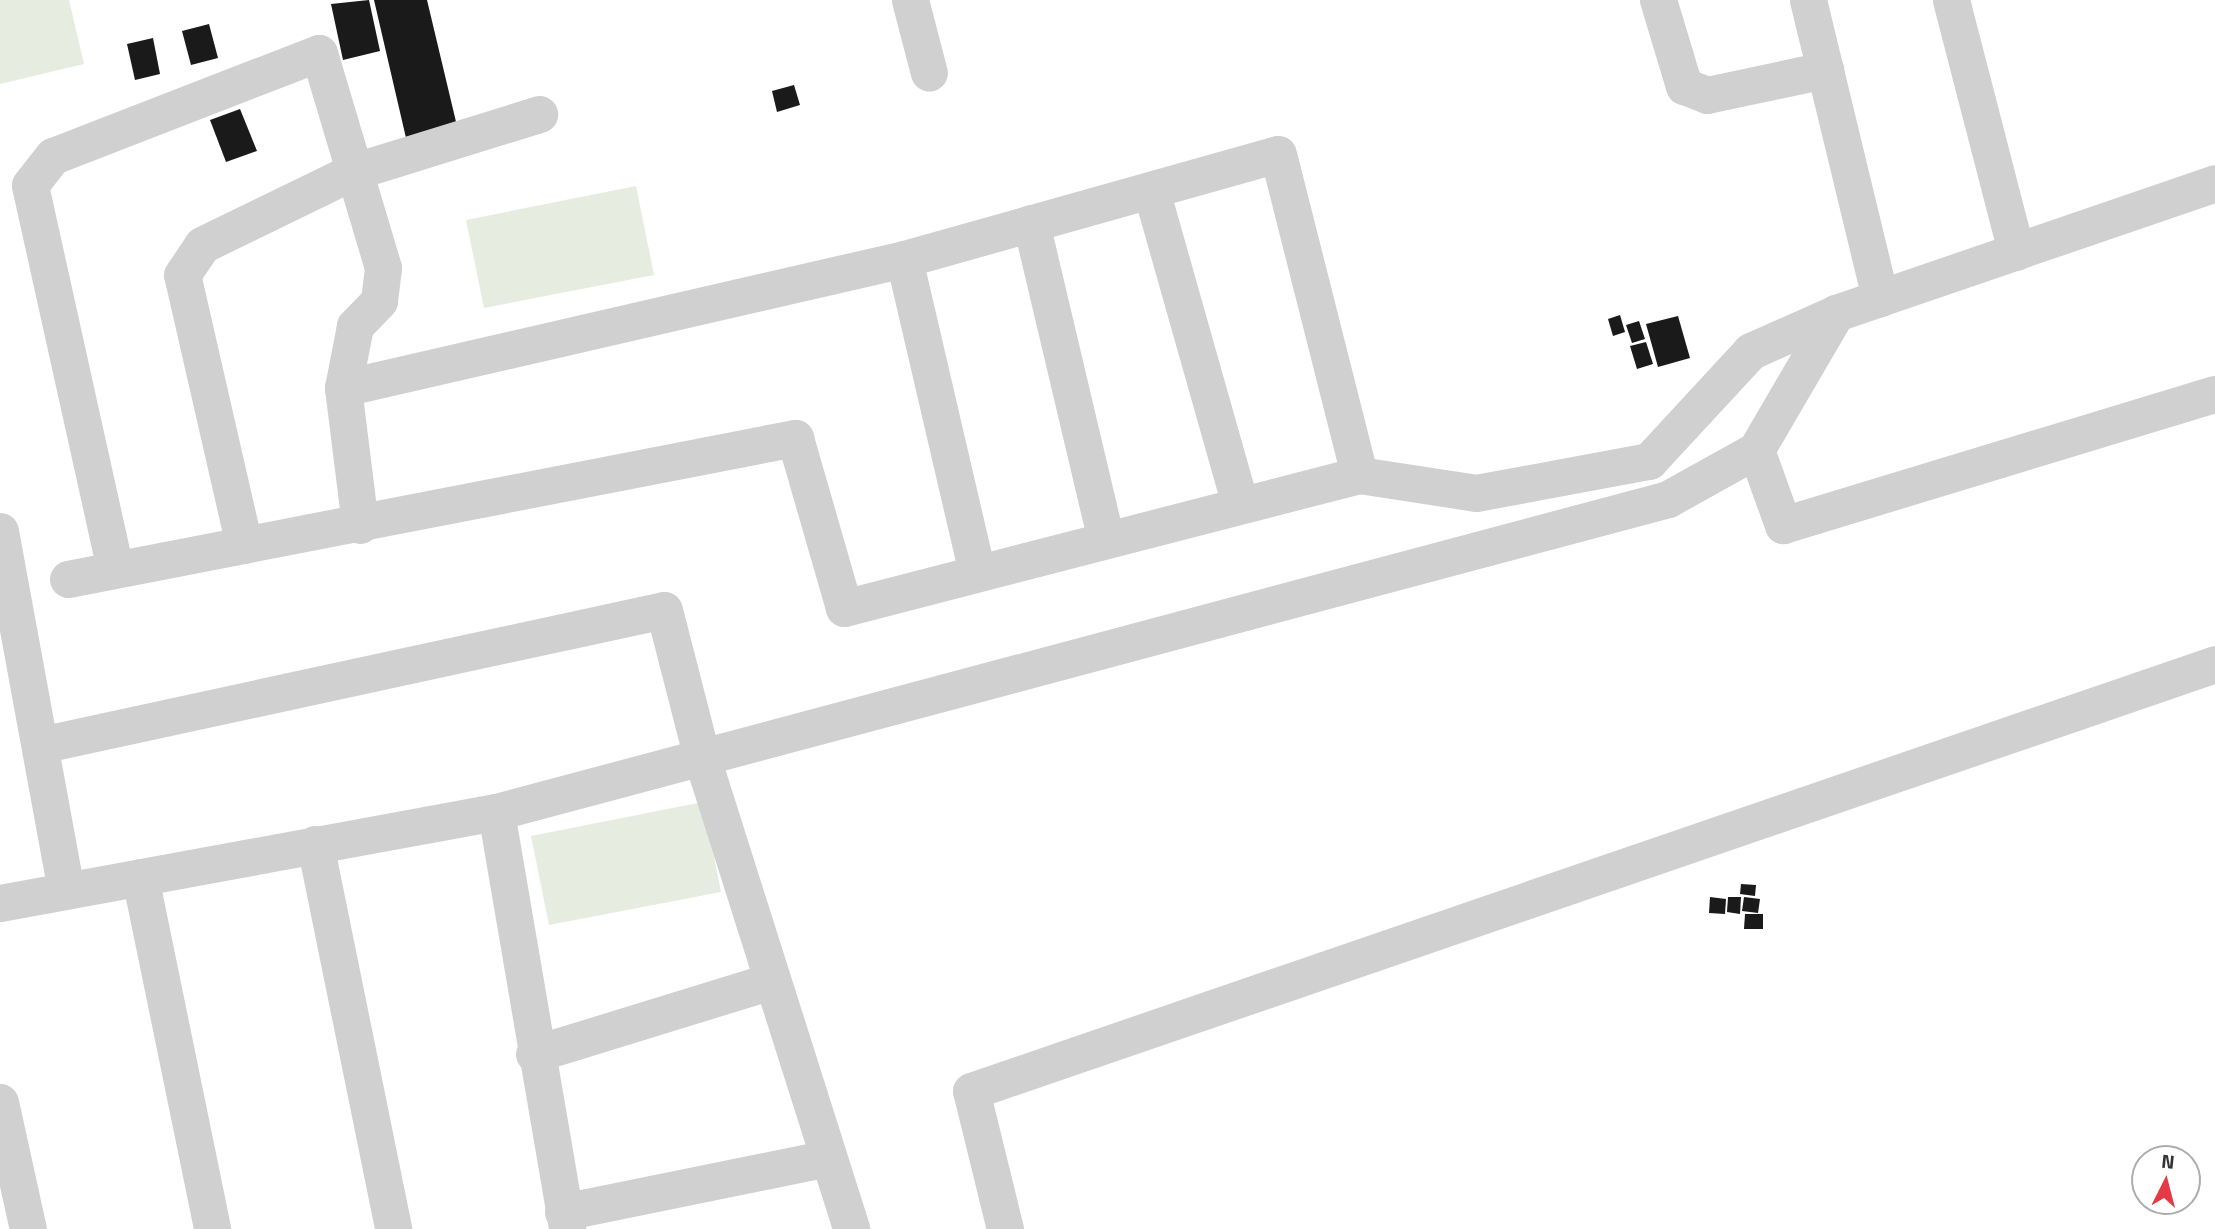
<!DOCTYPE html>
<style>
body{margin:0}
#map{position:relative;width:2215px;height:1229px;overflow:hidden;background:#fff;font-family:"Titillium Web",sans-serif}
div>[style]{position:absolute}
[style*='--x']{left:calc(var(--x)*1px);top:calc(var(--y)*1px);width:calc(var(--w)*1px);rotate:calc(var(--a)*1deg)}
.green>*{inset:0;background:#e6ecdf}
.building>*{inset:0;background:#1a1a1a}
.minor>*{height:37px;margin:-18.5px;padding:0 18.5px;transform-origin:18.5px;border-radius:18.5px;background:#d0d0d0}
span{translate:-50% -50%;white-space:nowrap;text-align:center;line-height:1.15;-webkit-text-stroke:7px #fff;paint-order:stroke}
.north{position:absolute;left:2131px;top:1145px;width:70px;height:70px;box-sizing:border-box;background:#fff;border:2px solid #adadad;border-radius:50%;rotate:6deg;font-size:19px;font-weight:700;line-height:28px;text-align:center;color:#333}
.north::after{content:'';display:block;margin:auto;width:24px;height:32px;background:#e63946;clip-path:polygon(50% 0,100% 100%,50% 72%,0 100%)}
</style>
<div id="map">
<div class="green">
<div style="clip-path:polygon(0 0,69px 0,84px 64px,0 84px)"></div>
<div style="clip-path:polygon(636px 186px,654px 275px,484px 308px,466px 220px)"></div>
<div style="clip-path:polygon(703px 802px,721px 892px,549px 925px,531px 836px)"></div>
</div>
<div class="building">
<div style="clip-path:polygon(369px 0,380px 51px,343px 60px,331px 4px)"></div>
<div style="clip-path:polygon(374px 0,427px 0,457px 126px,406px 138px)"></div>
<div style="clip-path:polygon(209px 24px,218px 58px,191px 65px,182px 31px)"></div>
<div style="clip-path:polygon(153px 38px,160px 74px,135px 80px,127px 44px)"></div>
<div style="clip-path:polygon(794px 85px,800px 105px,777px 112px,772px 91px)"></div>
<div style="clip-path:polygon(240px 109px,257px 151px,226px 162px,210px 120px)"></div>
<div style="clip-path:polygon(1620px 315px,1625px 332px,1613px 336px,1608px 319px)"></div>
<div style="clip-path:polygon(1678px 316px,1690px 358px,1658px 367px,1646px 324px)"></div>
<div style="clip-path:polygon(1639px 321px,1645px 339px,1632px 343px,1626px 325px)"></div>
<div style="clip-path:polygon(1646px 342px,1653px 364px,1637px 369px,1630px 346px)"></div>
<div style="clip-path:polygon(1741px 884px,1756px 885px,1755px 896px,1740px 894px)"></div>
<div style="clip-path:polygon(1710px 897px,1726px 899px,1725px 914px,1709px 913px)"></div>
<div style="clip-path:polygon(1728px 897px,1741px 897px,1740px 914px,1727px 912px)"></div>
<div style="clip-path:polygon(1744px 897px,1760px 899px,1758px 913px,1742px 911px)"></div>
<div style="clip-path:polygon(1745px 914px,1763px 914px,1763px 929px,1744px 929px)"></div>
</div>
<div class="minor">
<div style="--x:910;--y:0;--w:75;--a:75.4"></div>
<div style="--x:1658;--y:0;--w:90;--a:73.2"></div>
<div style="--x:1684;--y:86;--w:25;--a:21"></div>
<div style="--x:1707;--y:95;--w:121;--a:-12"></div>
<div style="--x:1808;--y:0;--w:307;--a:76.4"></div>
<div style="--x:1951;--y:0;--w:260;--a:75.5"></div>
<div style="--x:1151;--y:190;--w:327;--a:74.2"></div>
<div style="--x:1031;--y:223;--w:322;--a:76.7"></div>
<div style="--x:904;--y:259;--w:321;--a:76.9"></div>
<div style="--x:343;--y:388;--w:576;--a:-12.95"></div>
<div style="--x:904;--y:259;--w:388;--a:-15.7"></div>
<div style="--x:1278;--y:154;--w:331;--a:75.8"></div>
<div style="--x:1756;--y:450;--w:80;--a:70.2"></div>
<div style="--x:1783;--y:525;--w:451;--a:-16.9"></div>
<div style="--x:0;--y:531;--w:365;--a:79.6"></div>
<div style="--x:244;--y:545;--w:277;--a:-102.9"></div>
<div style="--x:182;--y:275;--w:36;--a:-56"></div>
<div style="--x:202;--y:245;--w:167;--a:-26"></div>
<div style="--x:352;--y:172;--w:196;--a:-17.2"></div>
<div style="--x:115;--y:569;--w:393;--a:-102.5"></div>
<div style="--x:30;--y:185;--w:37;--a:-52"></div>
<div style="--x:53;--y:156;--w:285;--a:-21.2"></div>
<div style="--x:319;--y:53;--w:224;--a:73.4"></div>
<div style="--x:383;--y:268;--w:33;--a:97"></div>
<div style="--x:379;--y:301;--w:35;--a:134"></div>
<div style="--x:355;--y:326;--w:63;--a:101"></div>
<div style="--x:343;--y:388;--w:138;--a:82.9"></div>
<div style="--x:68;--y:579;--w:741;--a:-10.98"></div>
<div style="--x:795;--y:438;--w:177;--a:73.9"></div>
<div style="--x:844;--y:608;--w:532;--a:-14.48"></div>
<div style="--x:1359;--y:475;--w:118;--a:8.7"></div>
<div style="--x:1476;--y:493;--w:176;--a:-10.5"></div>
<div style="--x:1649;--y:461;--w:150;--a:-47.2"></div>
<div style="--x:1751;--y:351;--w:93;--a:-24.1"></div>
<div style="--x:1836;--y:313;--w:401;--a:-18.9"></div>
<div style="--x:40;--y:745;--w:638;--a:-12.21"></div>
<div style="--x:664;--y:610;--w:153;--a:75.6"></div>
<div style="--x:702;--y:758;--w:494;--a:72.4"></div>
<div style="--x:496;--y:812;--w:423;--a:80.3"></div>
<div style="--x:315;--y:844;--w:393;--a:78.5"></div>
<div style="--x:140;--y:877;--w:359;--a:78.4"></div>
<div style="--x:0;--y:903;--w:504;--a:-10.4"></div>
<div style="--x:496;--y:812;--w:1213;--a:-14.95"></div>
<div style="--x:1668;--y:499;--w:101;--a:-29.1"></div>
<div style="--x:1756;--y:450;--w:159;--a:-59.7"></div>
<div style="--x:534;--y:1054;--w:249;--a:-17.1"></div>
<div style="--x:0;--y:1102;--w:130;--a:77.6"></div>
<div style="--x:563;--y:1212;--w:270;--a:-11.5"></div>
<div style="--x:1005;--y:1229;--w:142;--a:-103.8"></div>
<div style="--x:971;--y:1091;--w:1315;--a:-18.94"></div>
</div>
<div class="north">N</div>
</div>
